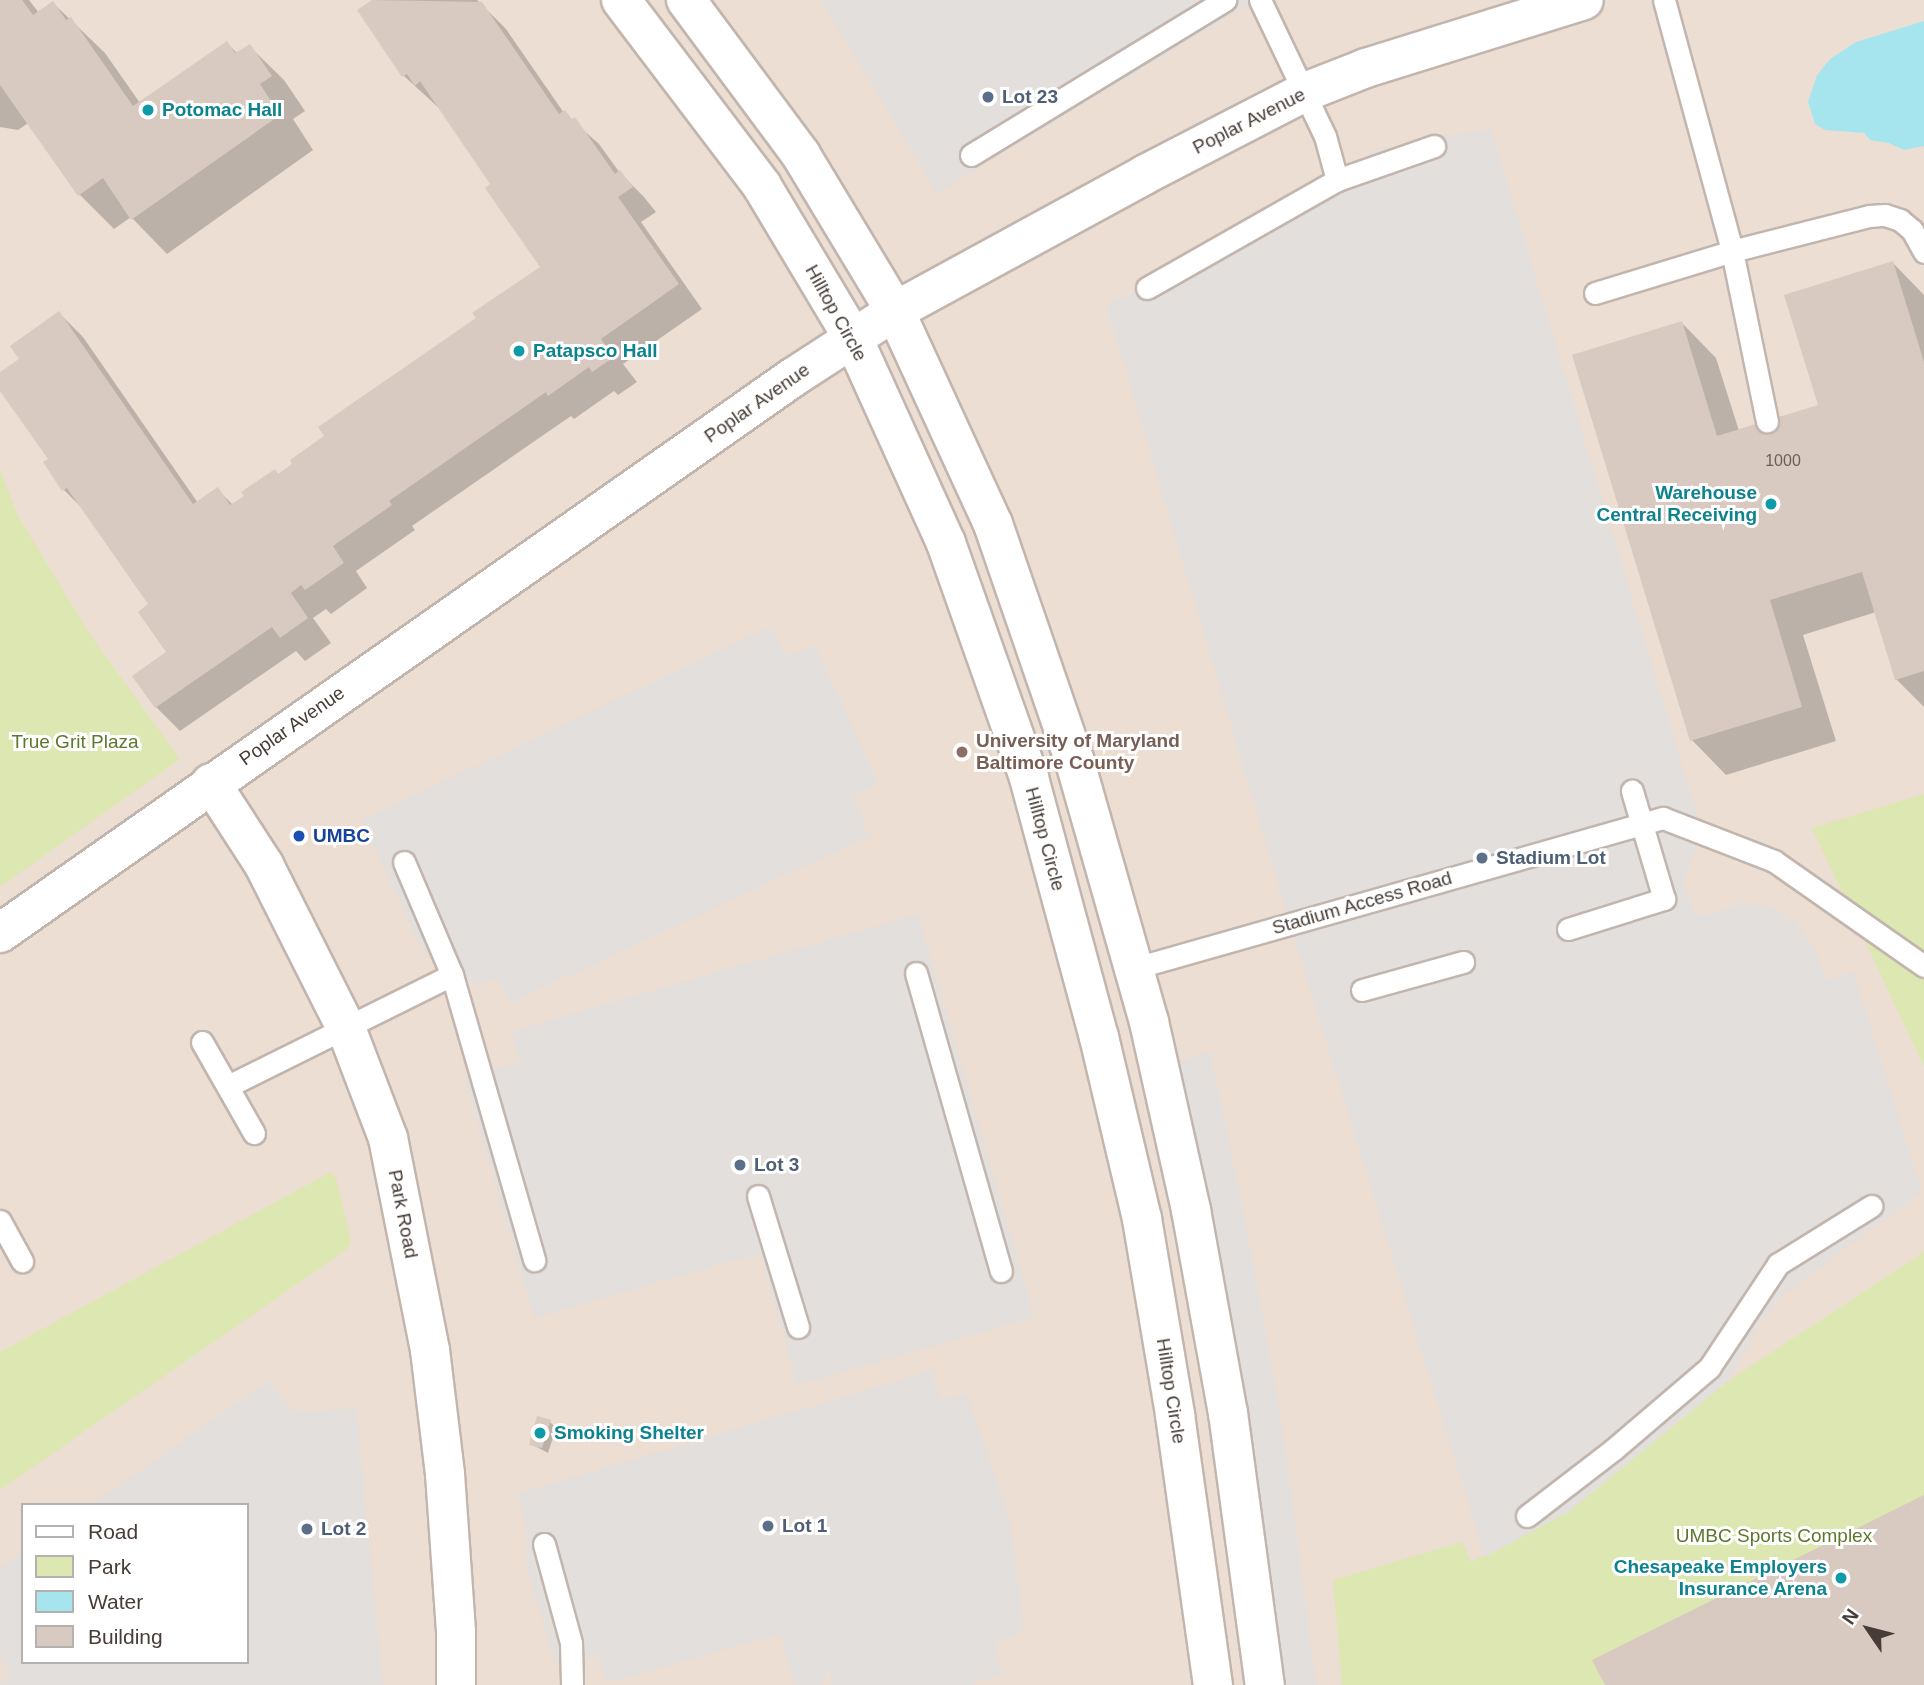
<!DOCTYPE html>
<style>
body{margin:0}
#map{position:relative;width:1924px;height:1685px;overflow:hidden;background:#f4ede8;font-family:Arial,sans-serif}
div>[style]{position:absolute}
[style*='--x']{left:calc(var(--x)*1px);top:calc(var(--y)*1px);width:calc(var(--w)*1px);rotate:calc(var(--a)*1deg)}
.education>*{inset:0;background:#ecded3}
.green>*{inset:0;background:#dde7b2}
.parking>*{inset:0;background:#e2dfdd}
.water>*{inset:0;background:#a7e5ee}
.shadow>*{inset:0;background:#0003}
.building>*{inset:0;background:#d8c9c1}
.roads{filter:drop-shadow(2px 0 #c2b5ae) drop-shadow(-2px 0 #c2b5ae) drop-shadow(0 2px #c2b5ae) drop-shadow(0 -2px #c2b5ae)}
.service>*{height:21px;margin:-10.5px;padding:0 10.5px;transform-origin:10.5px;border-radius:10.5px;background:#fff}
.minor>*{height:38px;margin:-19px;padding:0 19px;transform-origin:19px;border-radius:19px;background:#fff}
.tertiary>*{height:38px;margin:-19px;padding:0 19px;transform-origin:19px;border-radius:19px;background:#fff}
.dots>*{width:19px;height:19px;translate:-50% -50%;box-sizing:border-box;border:4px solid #fff;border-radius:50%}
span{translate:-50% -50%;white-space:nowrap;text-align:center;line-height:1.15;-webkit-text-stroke:6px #fff;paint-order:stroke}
.number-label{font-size:16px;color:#6b5f5a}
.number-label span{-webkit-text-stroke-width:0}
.service-label{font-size:19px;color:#4e5e75;font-weight:700}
.left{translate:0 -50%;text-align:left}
.culture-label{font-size:19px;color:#0d838f;font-weight:700}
.right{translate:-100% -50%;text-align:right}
.street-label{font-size:19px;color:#473c37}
.education-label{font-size:19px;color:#785e54;font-weight:700}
.park-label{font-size:19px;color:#5d772c}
.transit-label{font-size:19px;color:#164399;font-weight:700}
.legend{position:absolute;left:21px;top:1503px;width:228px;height:161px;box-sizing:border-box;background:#fff;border:2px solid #b5b1af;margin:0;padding:9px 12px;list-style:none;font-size:21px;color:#473c37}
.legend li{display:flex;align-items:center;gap:14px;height:35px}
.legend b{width:35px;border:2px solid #b5b1af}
.north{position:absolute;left:1833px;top:1594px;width:70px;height:70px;-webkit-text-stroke:5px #fff;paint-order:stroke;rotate:305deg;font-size:19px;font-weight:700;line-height:28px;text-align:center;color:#473c37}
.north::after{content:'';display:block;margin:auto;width:24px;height:32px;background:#473c37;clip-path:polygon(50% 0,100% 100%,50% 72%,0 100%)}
</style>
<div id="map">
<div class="education">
<div style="clip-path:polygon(evenodd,0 0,1924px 0,1924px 1685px,0 1685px,0 0,23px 1505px,247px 1505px,247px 1662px,23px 1662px,23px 1505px)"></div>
</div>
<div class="green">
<div style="clip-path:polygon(0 470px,18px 516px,91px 636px,180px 759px,0 887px)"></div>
<div style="clip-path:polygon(1924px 794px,1924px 1067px,1812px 828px)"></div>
<div style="clip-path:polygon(331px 1172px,336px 1178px,351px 1241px,346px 1250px,0 1490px,0 1352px)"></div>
<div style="clip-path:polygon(1924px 1252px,1924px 1685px,1342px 1685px,1333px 1580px,1462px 1542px,1471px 1562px,1568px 1512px,1728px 1381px)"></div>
</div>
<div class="parking">
<div style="clip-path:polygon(821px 0,1256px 0,937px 193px)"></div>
<div style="clip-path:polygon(1491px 129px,1702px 832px,1683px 883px,1694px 912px,1706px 916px,1744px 903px,1771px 907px,1793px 921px,1815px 948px,1826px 981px,1853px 971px,1922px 1192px,1781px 1296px,1758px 1327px,1728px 1381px,1568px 1512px,1485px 1557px,1290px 924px,1107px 306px,1311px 193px,1376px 150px)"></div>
<div style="clip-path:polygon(770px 627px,787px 657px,815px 645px,878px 783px,853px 797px,869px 836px,510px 1003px,498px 977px,479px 984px,452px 975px,419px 944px,362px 820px)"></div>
<div style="clip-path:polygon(918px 914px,1034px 1317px,798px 1385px,760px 1253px,534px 1318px,465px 1078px,520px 1062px,511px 1032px)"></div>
<div style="clip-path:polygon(1210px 1052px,1248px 1236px,1282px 1425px,1316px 1685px,1279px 1685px,1170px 1064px)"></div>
<div style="clip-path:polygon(931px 1371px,940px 1400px,967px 1394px,1010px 1522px,1024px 1632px,994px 1643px,1002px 1674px,968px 1685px,831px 1685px,830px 1671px,821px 1685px,795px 1685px,780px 1634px,607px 1683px,598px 1657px,555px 1663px,527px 1568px,527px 1529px,517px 1494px)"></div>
<div style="clip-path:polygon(269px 1381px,284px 1402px,294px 1409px,307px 1412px,356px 1408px,383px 1685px,0 1685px,12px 1675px,0 1657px,0 1568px,23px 1552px,23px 1662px,247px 1662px,247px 1505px,91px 1505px)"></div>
</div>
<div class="water">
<div style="clip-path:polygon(1924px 21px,1924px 146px,1904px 150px,1889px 143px,1870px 140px,1864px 133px,1825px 130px,1815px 124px,1808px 102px,1817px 75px,1830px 59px,1856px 42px)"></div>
</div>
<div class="shadow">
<div style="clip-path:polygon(0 0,29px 0,39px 13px,53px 3px,105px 53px,140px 103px,227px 43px,237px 53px,249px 46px,284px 80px,305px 111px,293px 119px,313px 150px,167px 254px,131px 217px,114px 229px,80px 195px,30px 122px,18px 130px,0 127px)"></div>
<div style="clip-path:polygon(375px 0,477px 0,506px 29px,564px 113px,599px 144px,620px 173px,644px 197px,656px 212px,641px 222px,702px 309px,623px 364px,637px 382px,618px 395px,614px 391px,574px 419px,571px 416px,412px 526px,415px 530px,356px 571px,367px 588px,331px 614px,326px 609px,313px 618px,331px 643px,305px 661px,296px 651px,180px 731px,156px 707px,135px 676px,169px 652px,151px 605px,88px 514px,64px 490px,45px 463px,50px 459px,0 388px,0 374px,21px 359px,59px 313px,83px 337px,198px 503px,218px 490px,233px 505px,279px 476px,542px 268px,493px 185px,440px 109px,404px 76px,359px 11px)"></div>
<div style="clip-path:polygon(1893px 263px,1924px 295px,1924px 707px,1896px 679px,1876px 612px,1803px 635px,1836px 741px,1726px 775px,1692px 740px,1682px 323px,1716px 358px,1739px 431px,1820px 406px)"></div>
<div style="clip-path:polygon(550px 1422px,556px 1428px,548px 1453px,531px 1444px)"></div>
</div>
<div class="building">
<div style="clip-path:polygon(0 0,22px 0,33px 15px,53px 1px,66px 20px,71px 17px,133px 106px,227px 41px,235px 53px,250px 44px,272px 76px,260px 84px,280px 115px,131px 220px,103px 178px,78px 196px,0 85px)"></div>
<div style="clip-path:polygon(372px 0,482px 2px,559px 114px,565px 110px,572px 119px,575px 117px,615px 174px,620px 170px,633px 187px,618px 197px,679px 284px,601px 339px,614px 357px,592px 372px,589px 367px,548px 396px,546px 392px,389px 501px,392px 505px,333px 546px,344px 563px,305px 590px,301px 585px,291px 593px,308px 618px,280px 638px,272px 627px,155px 708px,132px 676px,166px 652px,138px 612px,148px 604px,67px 488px,62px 491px,43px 462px,48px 459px,0 391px,0 372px,19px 359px,10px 346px,59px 311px,193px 504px,218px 487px,230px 505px,244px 496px,241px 492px,275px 469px,278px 474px,292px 464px,290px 460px,324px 436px,318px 427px,476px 318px,472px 313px,540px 267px,485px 188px,490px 184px,420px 81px,415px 86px,407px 74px,402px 77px,357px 10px)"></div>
<div style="clip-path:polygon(1893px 261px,1924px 362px,1924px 671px,1895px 680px,1862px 572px,1770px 600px,1802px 707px,1690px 741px,1572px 355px,1682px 321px,1717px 436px,1818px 405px,1784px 295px)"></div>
<div style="clip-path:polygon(537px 1416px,551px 1420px,542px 1448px,529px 1445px)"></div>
<div style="clip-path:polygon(1924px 1495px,1924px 1685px,1605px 1685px,1592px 1660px)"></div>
</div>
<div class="roads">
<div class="service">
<div style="--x:1260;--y:0;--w:151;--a:64.5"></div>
<div style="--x:1325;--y:136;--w:46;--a:74.7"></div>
<div style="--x:1664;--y:0;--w:260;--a:74.8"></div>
<div style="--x:1732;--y:251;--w:174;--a:78.4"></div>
<div style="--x:971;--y:155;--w:298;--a:-31.4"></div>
<div style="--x:1147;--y:288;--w:219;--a:-29.6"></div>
<div style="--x:1337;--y:180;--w:103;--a:-19.3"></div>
<div style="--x:1595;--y:293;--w:143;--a:-17"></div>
<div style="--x:1732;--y:251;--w:141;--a:-14.3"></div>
<div style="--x:1869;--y:216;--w:16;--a:-4"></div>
<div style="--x:1885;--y:215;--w:16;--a:18"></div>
<div style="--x:1900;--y:220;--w:16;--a:40"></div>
<div style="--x:1912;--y:230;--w:25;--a:61"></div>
<div style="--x:404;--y:862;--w:123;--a:67"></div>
<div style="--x:452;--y:975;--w:297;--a:73.9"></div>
<div style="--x:1568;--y:929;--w:101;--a:-17.4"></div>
<div style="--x:1664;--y:899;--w:113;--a:-106.5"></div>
<div style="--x:1135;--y:968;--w:549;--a:-15.86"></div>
<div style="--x:1663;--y:818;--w:119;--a:21.2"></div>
<div style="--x:1774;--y:861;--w:183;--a:35"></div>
<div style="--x:916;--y:973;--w:310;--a:74.1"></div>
<div style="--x:1362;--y:990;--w:105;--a:-15.5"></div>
<div style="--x:202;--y:1042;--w:105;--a:60.3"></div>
<div style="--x:228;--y:1086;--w:250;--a:-26.4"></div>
<div style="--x:758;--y:1196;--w:137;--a:73"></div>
<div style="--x:0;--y:1221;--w:46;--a:61.2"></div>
<div style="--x:1527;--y:1516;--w:110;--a:-37.6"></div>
<div style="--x:1614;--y:1449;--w:125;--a:-40.5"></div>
<div style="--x:1709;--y:1368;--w:125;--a:-56.4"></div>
<div style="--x:1778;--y:1264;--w:110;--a:-31.9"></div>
<div style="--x:544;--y:1544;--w:103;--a:74.7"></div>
<div style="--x:571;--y:1643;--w:42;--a:88.6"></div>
</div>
<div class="minor">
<div style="--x:211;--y:783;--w:98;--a:57.1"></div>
<div style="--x:264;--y:865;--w:182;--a:63.3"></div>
<div style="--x:346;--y:1028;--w:118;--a:69.1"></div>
<div style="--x:388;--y:1138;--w:216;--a:78.8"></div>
<div style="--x:430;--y:1350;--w:125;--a:83.1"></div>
<div style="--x:445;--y:1474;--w:158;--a:86"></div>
<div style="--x:456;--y:1632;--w:53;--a:90"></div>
<div style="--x:0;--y:933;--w:967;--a:-35.02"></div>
<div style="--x:792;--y:378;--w:123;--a:-33"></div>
</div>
<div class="tertiary">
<div style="--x:621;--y:0;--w:233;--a:52.8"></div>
<div style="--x:762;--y:186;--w:177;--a:59.1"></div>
<div style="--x:853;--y:338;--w:225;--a:65.6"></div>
<div style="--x:946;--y:543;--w:249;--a:70.5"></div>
<div style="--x:1029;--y:778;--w:268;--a:74.9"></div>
<div style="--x:1099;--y:1037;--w:187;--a:76.7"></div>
<div style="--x:1142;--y:1219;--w:199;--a:80.4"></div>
<div style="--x:1175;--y:1415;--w:273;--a:82"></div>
<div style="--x:686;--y:0;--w:193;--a:53.4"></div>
<div style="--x:801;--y:155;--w:182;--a:58.9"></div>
<div style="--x:895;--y:311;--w:234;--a:65.3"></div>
<div style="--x:993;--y:524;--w:252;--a:71"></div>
<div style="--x:1075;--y:762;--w:270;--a:74.1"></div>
<div style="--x:1149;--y:1022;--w:193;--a:77.4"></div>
<div style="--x:1191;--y:1210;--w:206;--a:79.7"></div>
<div style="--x:1228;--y:1413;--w:275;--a:82.3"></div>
<div style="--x:895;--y:311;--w:284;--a:-28.6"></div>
<div style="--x:1144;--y:175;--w:181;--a:-27.3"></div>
<div style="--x:1305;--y:92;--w:66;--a:-21.5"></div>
<div style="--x:1366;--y:68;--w:228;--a:-17.3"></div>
</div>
</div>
<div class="dots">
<div style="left:988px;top:97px;background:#5c6f8a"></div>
<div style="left:148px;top:110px;background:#0f9aa8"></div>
<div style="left:519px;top:351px;background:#0f9aa8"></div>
<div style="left:1771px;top:504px;background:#0f9aa8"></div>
<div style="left:962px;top:752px;background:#8d6e63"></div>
<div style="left:299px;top:836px;background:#1a4fb4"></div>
<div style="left:1482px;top:858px;background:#5c6f8a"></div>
<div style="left:740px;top:1165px;background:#5c6f8a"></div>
<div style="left:540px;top:1433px;background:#0f9aa8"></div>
<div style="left:768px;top:1526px;background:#5c6f8a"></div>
<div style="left:307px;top:1529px;background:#5c6f8a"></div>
<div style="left:1841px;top:1578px;background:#0f9aa8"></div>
</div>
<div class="number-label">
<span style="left:1783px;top:461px">1000</span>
</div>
<div class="service-label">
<span class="left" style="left:1002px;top:97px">Lot 23</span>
<span class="left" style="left:1496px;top:858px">Stadium Lot</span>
<span class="left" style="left:754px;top:1165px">Lot 3</span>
<span class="left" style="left:782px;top:1526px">Lot 1</span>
<span class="left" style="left:321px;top:1529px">Lot 2</span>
</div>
<div class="culture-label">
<span class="left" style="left:162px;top:110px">Potomac Hall</span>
<span class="left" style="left:533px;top:351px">Patapsco Hall</span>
<span class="right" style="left:1757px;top:504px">Warehouse<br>Central Receiving</span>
<span class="left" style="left:554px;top:1433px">Smoking Shelter</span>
<span class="right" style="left:1827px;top:1578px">Chesapeake Employers<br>Insurance Arena</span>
</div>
<div class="street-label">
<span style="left:1249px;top:121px;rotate:-27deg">Poplar Avenue</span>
<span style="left:836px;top:313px;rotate:61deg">Hilltop Circle</span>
<span style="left:757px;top:403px;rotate:-35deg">Poplar Avenue</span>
<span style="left:292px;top:726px;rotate:-35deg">Poplar Avenue</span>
<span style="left:1045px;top:839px;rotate:75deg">Hilltop Circle</span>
<span style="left:1362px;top:903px;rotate:-16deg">Stadium Access Road</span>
<span style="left:403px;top:1214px;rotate:79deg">Park Road</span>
<span style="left:1171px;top:1391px;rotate:81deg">Hilltop Circle</span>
</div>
<div class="education-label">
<span class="left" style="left:976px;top:752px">University of Maryland<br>Baltimore County</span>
</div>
<div class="park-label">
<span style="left:75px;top:742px">True Grit Plaza</span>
<span style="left:1774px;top:1536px">UMBC Sports Complex</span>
</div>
<div class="transit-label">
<span class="left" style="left:313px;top:836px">UMBC</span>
</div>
<ul class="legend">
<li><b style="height:9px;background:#fff"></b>Road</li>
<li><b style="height:19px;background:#dde7b2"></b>Park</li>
<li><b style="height:19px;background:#a7e5ee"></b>Water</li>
<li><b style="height:19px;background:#d8c9c1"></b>Building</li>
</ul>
<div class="north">N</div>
</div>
